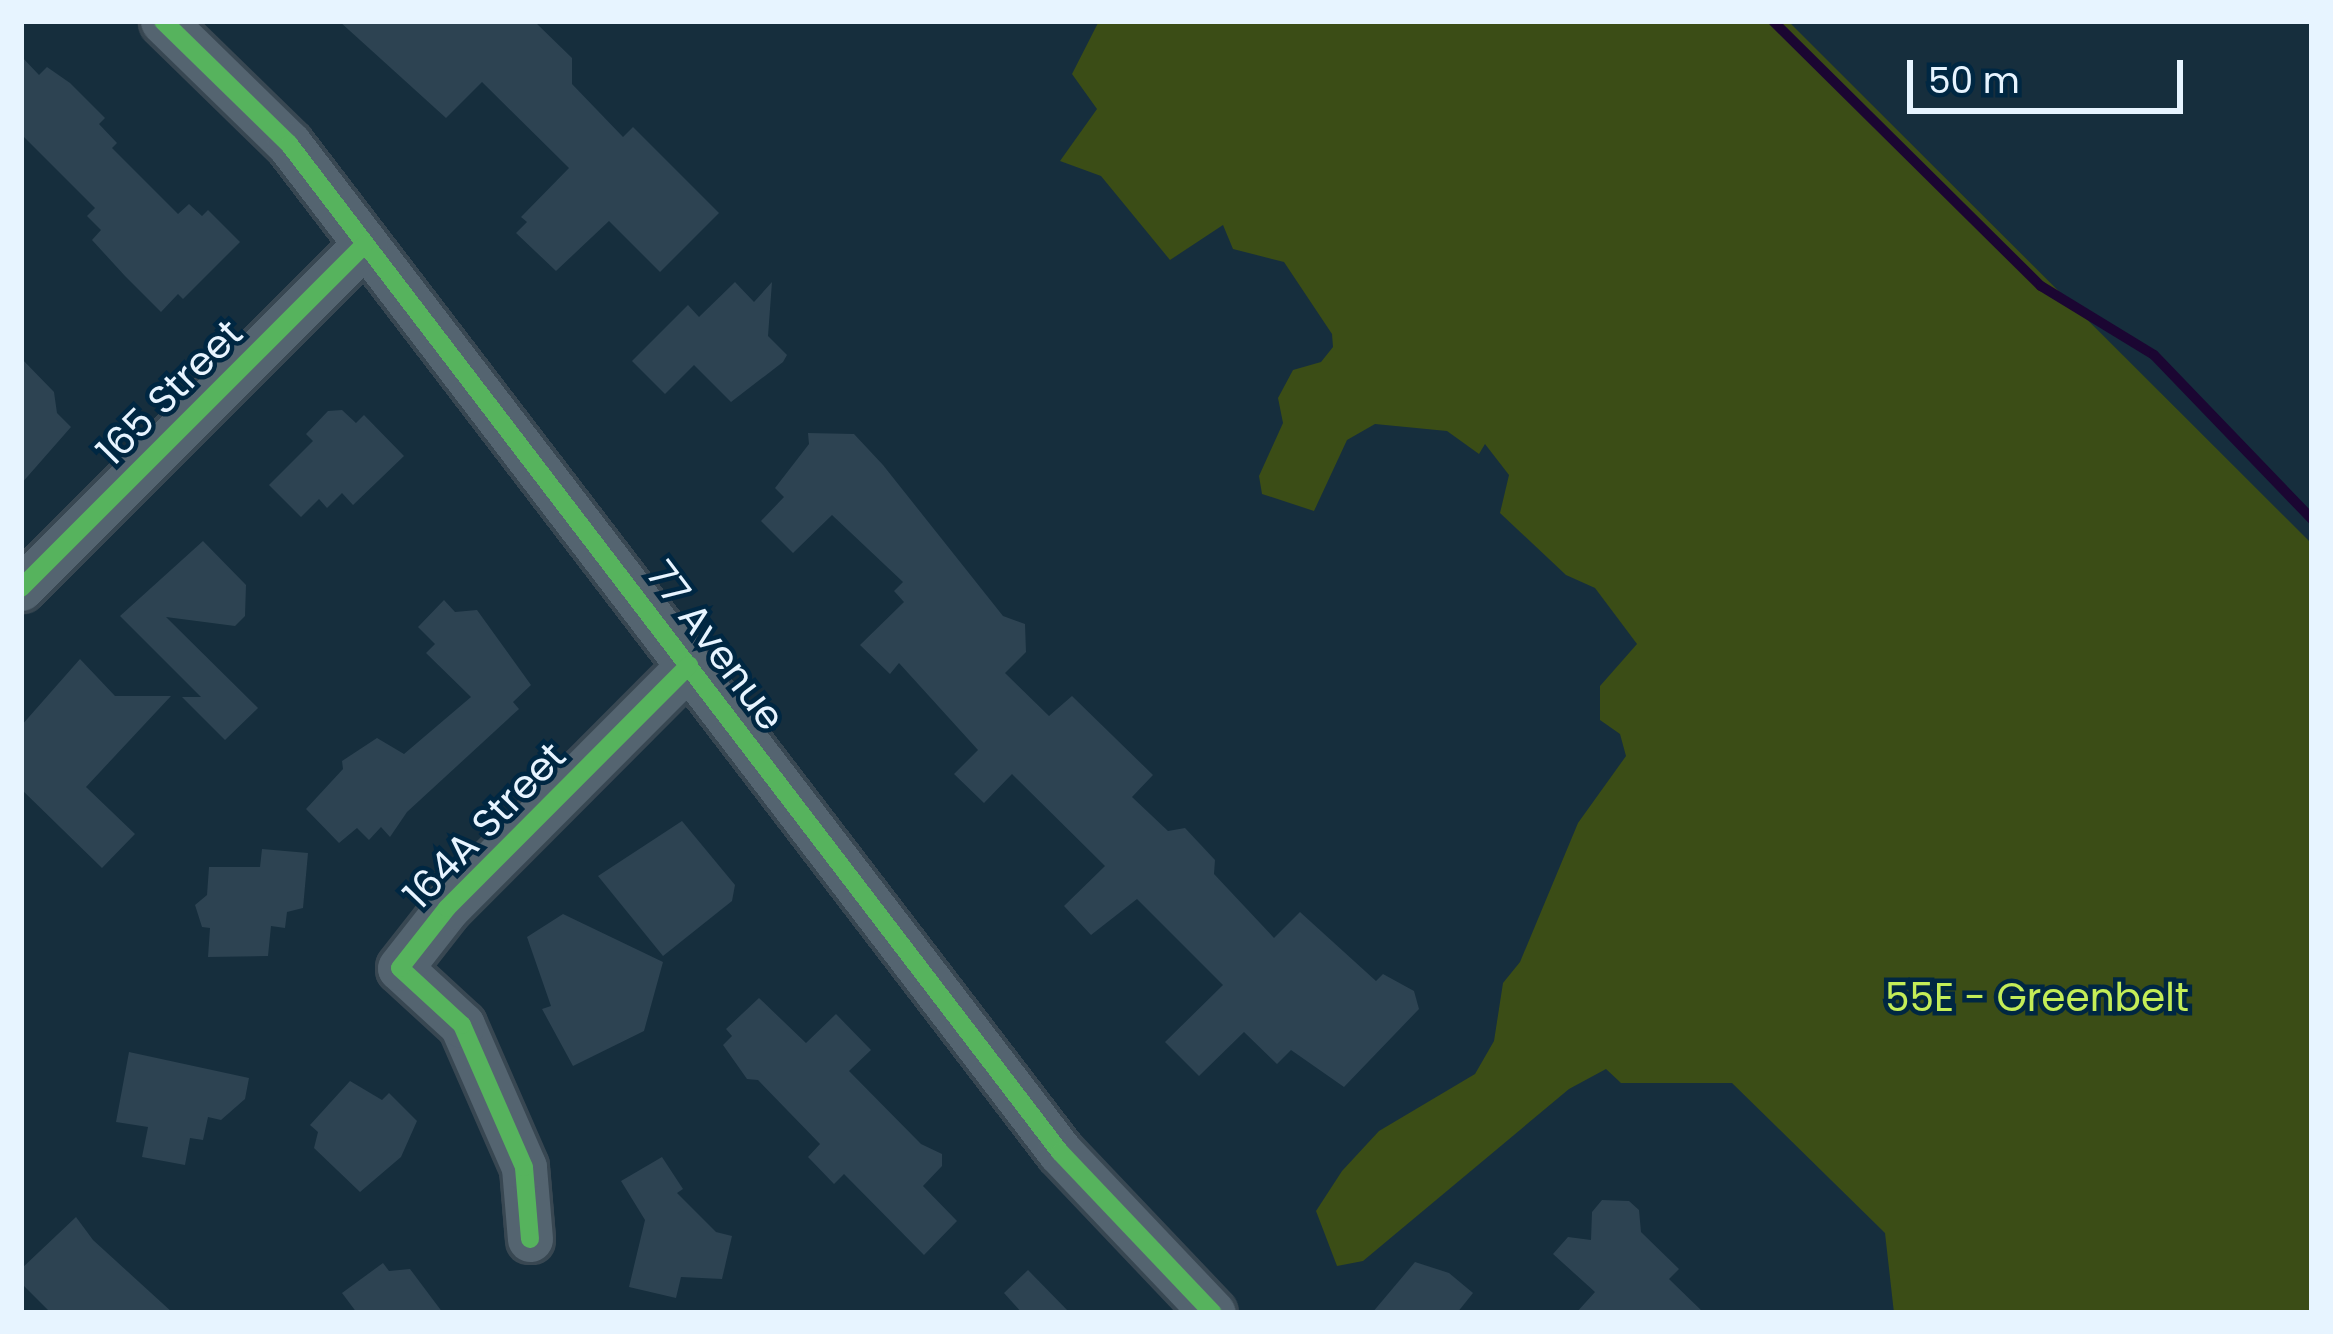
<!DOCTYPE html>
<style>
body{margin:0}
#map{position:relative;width:2333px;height:1334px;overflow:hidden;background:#162e3d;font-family:Poppins,sans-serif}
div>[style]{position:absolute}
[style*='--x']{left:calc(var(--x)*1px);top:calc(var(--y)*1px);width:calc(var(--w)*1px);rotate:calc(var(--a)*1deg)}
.green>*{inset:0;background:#3b4d16}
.stream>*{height:10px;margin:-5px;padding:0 5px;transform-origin:5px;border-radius:5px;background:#1b0632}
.building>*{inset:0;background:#2d4352}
.roads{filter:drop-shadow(3px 0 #384752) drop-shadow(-3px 0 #384752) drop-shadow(0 3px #384752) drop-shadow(0 -3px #384752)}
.minor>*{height:45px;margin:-22.5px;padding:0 22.5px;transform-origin:22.5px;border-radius:22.5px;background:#546470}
.cycleway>*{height:18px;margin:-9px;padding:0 9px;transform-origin:9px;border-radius:9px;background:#56b35d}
span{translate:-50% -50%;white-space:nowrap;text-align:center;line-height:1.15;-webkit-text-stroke:9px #002742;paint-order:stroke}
.street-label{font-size:39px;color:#e7f4ff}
.park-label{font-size:39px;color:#c4ed57}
.frame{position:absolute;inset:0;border:24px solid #e7f4ff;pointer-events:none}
.scale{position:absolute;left:1907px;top:60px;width:276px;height:54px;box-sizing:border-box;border:6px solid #e7f4ff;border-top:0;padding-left:15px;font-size:36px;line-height:42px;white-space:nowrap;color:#e7f4ff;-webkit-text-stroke:9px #002742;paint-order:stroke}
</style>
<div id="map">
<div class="green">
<div style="clip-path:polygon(1099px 21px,1788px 21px,2312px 544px,2312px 1313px,1894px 1313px,1885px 1233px,1732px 1083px,1621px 1083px,1606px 1069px,1569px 1089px,1363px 1261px,1337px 1266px,1316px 1211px,1342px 1171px,1379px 1131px,1475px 1074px,1494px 1041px,1503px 983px,1520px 962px,1578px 823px,1626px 756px,1620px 734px,1600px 720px,1600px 686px,1637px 644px,1595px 588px,1566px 575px,1500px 513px,1509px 475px,1485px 444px,1479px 454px,1447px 431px,1375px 424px,1347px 440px,1314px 511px,1262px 494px,1259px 476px,1283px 423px,1278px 398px,1293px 370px,1321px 362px,1333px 347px,1332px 334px,1284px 262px,1233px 249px,1223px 225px,1170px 260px,1101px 176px,1060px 161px,1097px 109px,1072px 74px)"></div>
</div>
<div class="stream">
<div style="--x:1773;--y:21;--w:377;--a:44.7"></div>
<div style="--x:2041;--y:286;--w:132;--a:31.4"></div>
<div style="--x:2154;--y:355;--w:228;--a:46.1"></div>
</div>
<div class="building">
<div style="clip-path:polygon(339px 21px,534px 21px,572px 58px,572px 84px,623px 137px,633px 127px,719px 213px,660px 272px,609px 221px,556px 271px,516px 233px,527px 222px,521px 217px,569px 168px,482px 82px,446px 118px)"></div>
<div style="clip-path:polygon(21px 56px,39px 75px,47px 67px,70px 83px,105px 118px,99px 124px,117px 143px,112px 148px,178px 214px,189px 204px,202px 216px,208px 210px,240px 242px,183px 299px,178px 294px,161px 312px,125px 276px,92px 240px,101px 230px,87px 216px,95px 208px,21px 134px)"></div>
<div style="clip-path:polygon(735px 282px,754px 302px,772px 282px,768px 336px,787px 355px,783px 362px,731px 402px,694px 365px,665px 394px,632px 361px,688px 305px,699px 317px)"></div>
<div style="clip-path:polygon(21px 358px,54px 392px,57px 413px,71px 427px,21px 484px)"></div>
<div style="clip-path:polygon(342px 410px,356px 423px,364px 415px,404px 456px,353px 505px,342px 493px,327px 508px,319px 499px,301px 517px,269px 485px,313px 441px,306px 434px,328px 411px)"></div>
<div style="clip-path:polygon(808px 433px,854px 434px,883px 465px,1003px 616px,1025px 624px,1026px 652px,1005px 673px,1049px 716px,1072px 696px,1153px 775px,1132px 797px,1168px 831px,1185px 828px,1215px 860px,1214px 874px,1274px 938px,1300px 912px,1376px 981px,1383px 974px,1414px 991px,1419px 1009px,1344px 1087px,1291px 1050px,1277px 1064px,1244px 1032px,1199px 1076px,1165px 1042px,1223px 985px,1137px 899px,1091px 935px,1064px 906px,1105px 866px,1012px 774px,984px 803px,954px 774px,978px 750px,899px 663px,890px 674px,860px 645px,904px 602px,894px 591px,903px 582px,832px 515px,793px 553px,761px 521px,784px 497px,775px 488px,809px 444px)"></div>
<div style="clip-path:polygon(203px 541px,246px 585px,245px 616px,235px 626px,166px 617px,258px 708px,225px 740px,182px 697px,201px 697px,120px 616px)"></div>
<div style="clip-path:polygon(444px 600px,455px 612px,477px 610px,531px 685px,513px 702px,519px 709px,407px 812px,390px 837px,381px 827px,369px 840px,357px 828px,339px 843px,306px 809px,343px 769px,342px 761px,377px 738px,404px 754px,471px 697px,426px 653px,435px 644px,418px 627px)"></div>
<div style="clip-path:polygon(80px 659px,115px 696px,171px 696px,86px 787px,135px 834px,102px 868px,21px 789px,21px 726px)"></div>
<div style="clip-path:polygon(682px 821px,735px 885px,732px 901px,663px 956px,598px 876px)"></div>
<div style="clip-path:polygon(262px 849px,308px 853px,303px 908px,287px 912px,285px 928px,271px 926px,268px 956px,208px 957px,210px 928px,202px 927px,195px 905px,207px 895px,209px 867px,260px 867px)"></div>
<div style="clip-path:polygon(563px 914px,663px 962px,644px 1031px,573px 1066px,542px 1009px,551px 1006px,527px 937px)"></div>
<div style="clip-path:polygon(759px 998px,806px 1043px,836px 1014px,871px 1050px,849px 1071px,921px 1144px,942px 1154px,942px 1166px,923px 1186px,957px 1221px,924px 1255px,844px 1174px,834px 1184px,808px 1157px,820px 1144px,758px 1080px,747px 1079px,723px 1045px,732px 1036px,726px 1029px)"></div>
<div style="clip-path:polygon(129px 1052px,249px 1078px,245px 1099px,221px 1120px,208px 1117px,203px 1140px,190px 1138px,185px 1165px,142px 1157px,148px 1127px,116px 1122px)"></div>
<div style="clip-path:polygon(350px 1081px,382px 1100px,389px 1093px,417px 1121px,401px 1157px,360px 1192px,314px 1148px,318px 1132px,310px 1125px)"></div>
<div style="clip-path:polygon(662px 1157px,683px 1189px,677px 1193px,716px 1232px,732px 1236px,722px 1279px,681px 1277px,676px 1298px,629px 1287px,645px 1220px,621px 1181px)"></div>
<div style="clip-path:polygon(1602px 1200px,1629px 1201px,1639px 1210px,1641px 1232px,1679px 1269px,1669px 1279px,1704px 1313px,1576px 1313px,1595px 1292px,1553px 1254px,1568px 1237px,1591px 1240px,1592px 1212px)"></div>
<div style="clip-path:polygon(76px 1217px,93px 1240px,173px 1313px,51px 1313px,21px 1283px,21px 1269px)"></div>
<div style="clip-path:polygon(1415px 1262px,1449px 1273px,1473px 1293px,1457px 1313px,1372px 1313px)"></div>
<div style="clip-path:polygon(383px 1263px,389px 1271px,410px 1269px,443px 1313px,357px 1313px,342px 1293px)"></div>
<div style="clip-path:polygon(1028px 1270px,1070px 1313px,1022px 1313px,1004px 1293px)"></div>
</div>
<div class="roads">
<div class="minor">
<div style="--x:163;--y:21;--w:176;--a:44.3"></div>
<div style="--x:289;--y:144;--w:1269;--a:52.59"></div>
<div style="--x:1060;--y:1152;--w:222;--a:46.5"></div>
<div style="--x:21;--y:588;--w:486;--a:-45"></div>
<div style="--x:530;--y:1239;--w:72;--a:-94.8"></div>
<div style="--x:524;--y:1167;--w:155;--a:-113.6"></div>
<div style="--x:462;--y:1025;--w:84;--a:-137.4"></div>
<div style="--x:400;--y:968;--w:76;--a:-51.9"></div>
<div style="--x:447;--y:908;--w:343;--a:-45.1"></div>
</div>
</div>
<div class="cycleway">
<div style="--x:163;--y:21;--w:176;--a:44.3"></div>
<div style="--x:289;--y:144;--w:1269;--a:52.59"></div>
<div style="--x:1060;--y:1152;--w:222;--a:46.5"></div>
<div style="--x:21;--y:588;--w:486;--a:-45"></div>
<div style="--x:530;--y:1239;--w:72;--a:-94.8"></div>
<div style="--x:524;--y:1167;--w:155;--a:-113.6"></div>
<div style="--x:462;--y:1025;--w:84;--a:-137.4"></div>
<div style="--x:400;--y:968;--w:76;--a:-51.9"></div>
<div style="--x:447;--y:908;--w:343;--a:-45.1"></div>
</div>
<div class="street-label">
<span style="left:170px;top:393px;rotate:-45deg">165 Street</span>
<span style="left:715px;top:646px;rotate:53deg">77 Avenue</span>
<span style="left:485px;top:826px;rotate:-46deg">164A Street</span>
</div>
<div class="park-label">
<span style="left:2037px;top:998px">55E - Greenbelt</span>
</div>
<div class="frame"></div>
<div class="scale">50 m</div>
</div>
